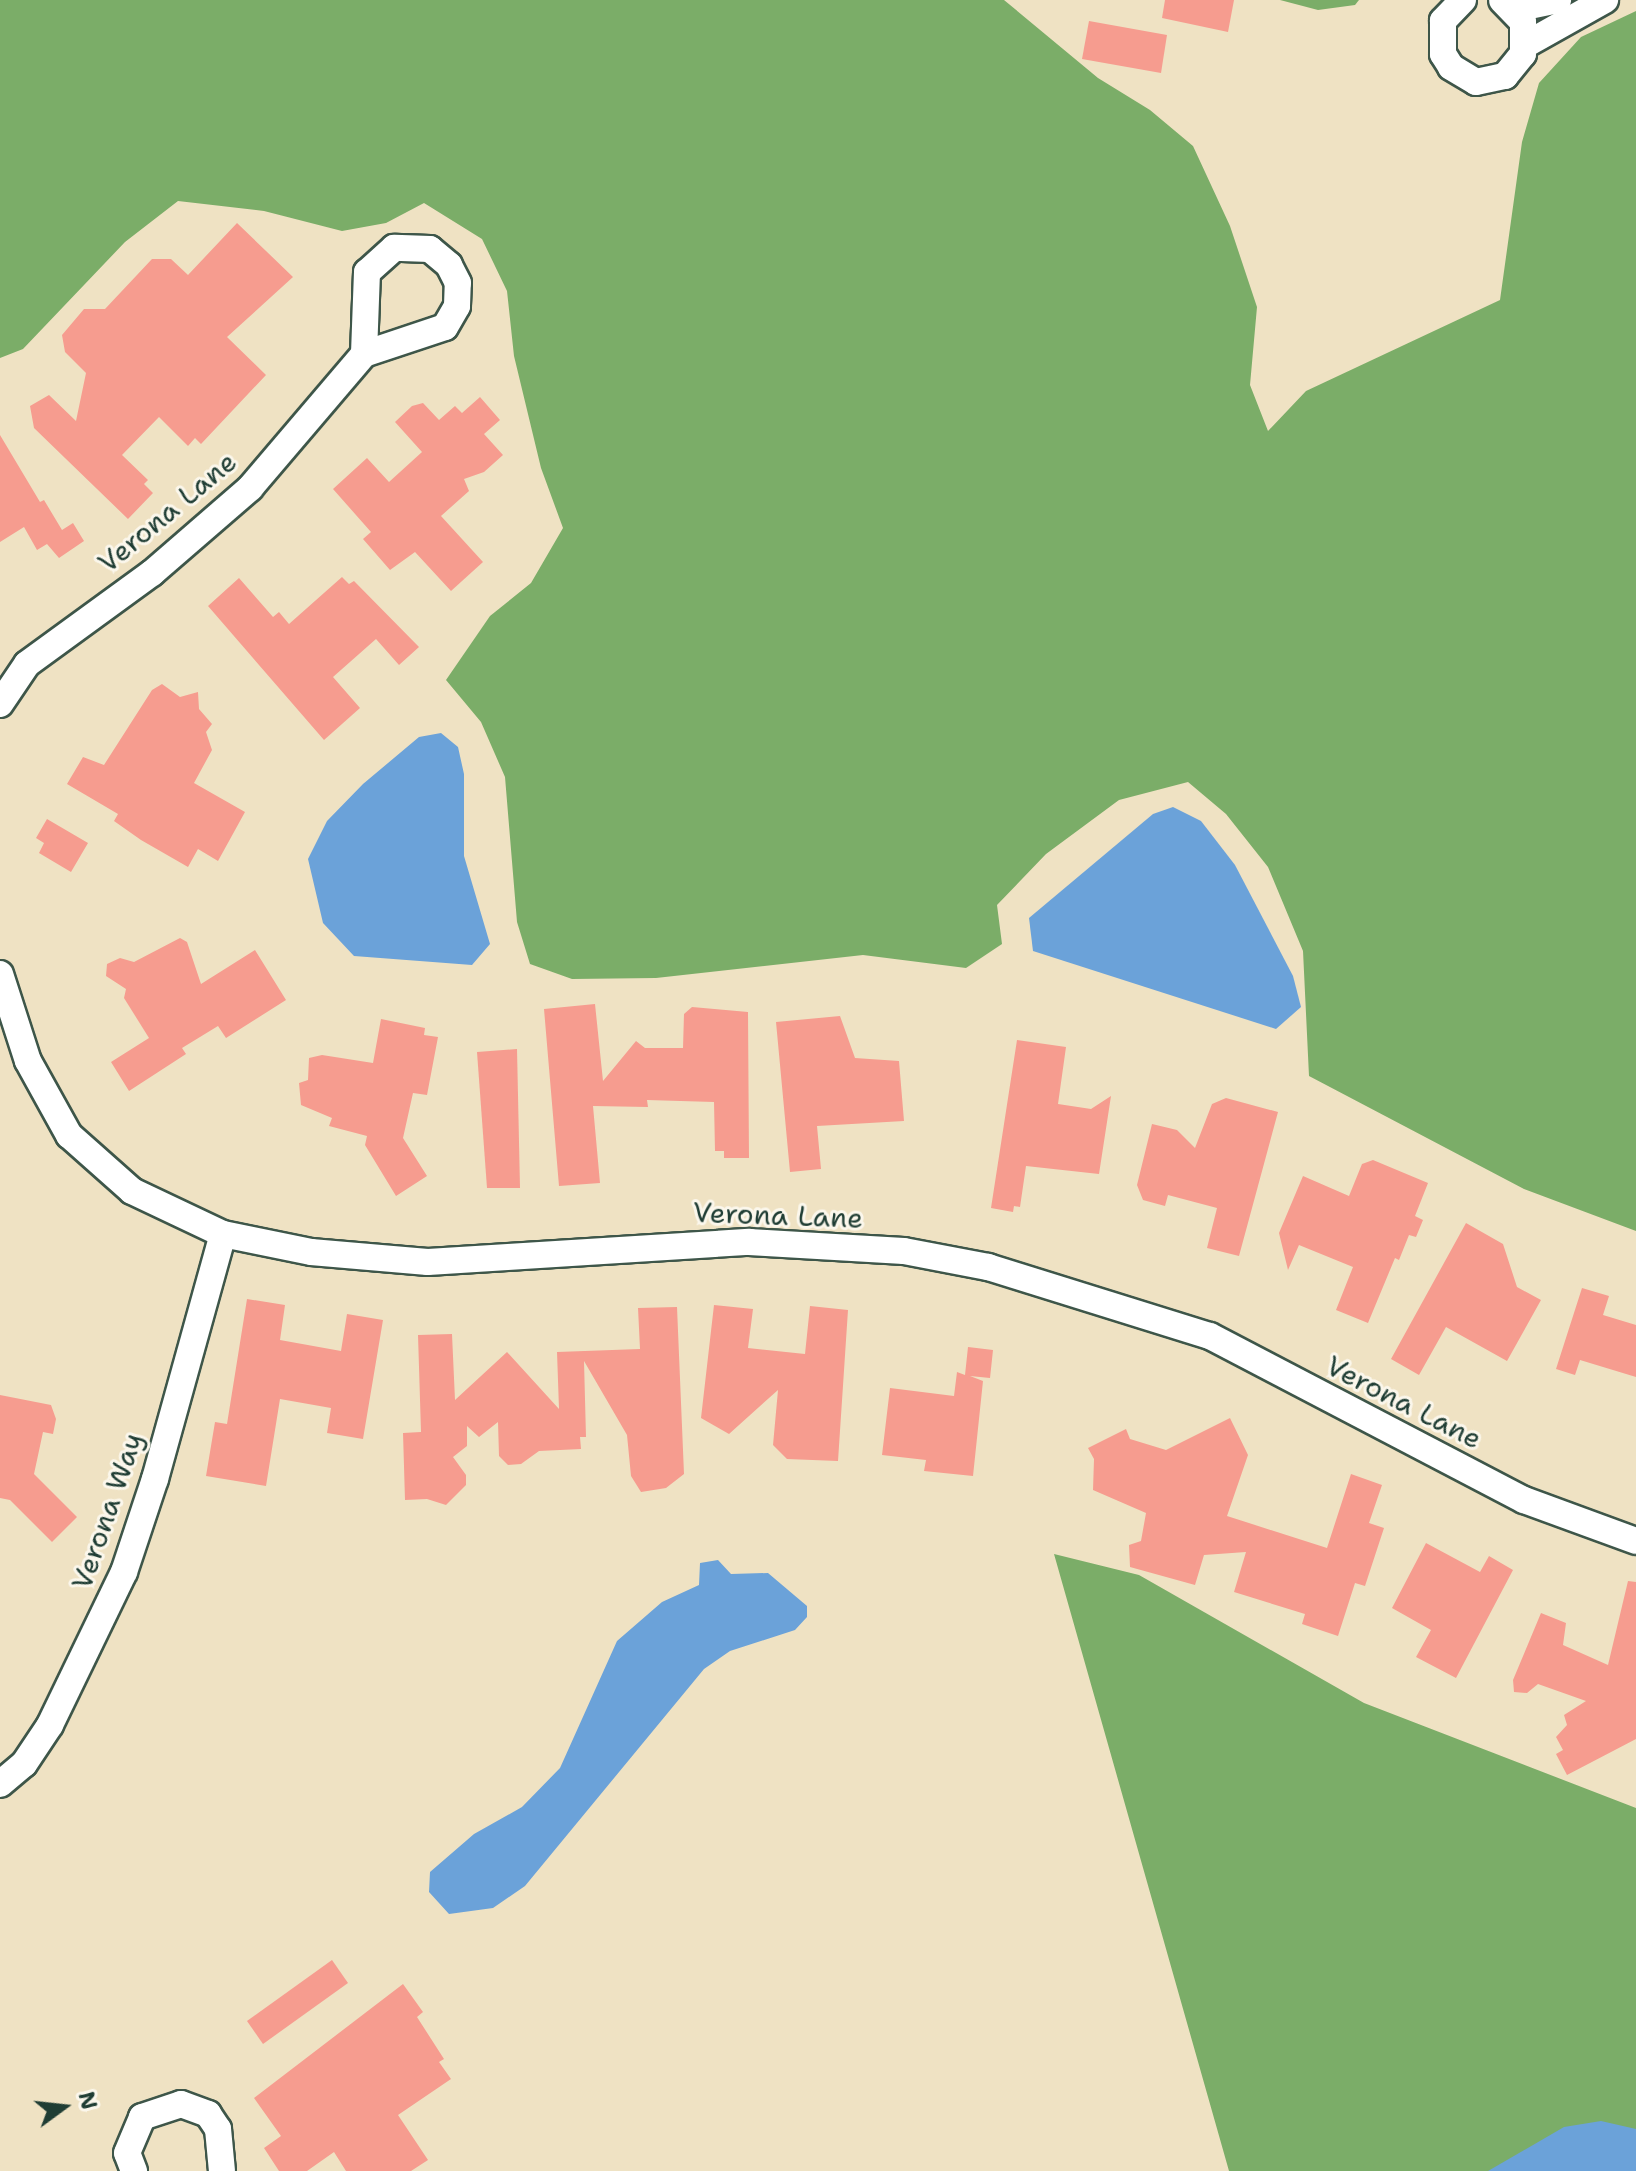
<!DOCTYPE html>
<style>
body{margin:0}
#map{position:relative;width:1636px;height:2171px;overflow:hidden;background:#efe2c3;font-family:"Shantell Sans",sans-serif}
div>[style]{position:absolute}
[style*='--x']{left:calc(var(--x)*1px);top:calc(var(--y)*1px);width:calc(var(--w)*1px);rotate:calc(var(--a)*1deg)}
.forest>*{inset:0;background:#7bad68}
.water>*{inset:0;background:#6ba2d9}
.building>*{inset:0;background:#f69c8f}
.roads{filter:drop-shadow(2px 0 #3e5649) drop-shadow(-2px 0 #3e5649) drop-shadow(0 2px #3e5649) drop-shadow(0 -2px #3e5649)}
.minor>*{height:26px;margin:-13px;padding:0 13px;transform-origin:13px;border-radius:13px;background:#fff}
span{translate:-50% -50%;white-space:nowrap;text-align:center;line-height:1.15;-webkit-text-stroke:6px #fbf7ec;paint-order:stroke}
.street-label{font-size:28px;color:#1f3d34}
.north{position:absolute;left:24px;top:2067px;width:80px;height:80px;-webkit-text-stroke:6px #fbf7ec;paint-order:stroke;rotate:75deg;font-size:22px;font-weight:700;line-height:32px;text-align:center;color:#1f3d34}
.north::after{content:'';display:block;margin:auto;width:28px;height:36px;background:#1f3d34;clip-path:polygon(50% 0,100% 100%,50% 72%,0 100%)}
</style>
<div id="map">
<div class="forest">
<div style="clip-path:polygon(0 0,1004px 0,1098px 78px,1150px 110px,1193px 146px,1230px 226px,1257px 307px,1250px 385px,1268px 431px,1306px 391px,1500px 300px,1522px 142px,1539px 83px,1581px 37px,1636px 11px,1636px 1231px,1524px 1189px,1309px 1076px,1303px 951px,1268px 867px,1226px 814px,1188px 782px,1119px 800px,1046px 854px,997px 905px,1002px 944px,966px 968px,863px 955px,656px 978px,572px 979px,530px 964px,517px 922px,505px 777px,481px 722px,446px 680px,490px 616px,531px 583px,563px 528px,541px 468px,514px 356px,507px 291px,482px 239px,424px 203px,386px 223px,342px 231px,264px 211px,178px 201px,125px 242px,23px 349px,0 358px)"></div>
<div style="clip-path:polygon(1280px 0,1359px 0,1355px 5px,1318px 10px)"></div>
<div style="clip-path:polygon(1054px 1554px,1139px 1575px,1364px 1703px,1636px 1808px,1636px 2171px,1229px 2171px)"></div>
</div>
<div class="water">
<div style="clip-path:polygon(441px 733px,458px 747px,464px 774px,464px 856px,490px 944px,472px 965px,354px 956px,323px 923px,308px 859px,327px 821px,363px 784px,419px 737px)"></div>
<div style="clip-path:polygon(1173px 807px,1201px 821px,1235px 865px,1293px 976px,1301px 1007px,1276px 1029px,1033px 951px,1029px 918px,1153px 814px)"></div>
<div style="clip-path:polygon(718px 1560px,731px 1574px,768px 1573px,807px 1606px,807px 1617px,795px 1630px,730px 1651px,704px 1669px,525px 1886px,493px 1908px,449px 1914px,429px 1892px,430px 1872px,474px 1834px,522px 1807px,560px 1768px,617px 1641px,662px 1602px,699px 1585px,700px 1563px)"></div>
<div style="clip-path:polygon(1601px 2121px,1636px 2129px,1636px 2171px,1488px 2171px,1564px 2127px)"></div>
</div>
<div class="building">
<div style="clip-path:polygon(1165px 0,1234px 0,1228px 32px,1162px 18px)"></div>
<div style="clip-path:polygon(1089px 21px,1167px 35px,1161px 73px,1082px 59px)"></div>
<div style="clip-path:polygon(237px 223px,293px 277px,227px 337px,266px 375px,201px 444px,195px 438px,188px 446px,159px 417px,122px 455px,148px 480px,144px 484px,153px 493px,128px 519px,34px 428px,30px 406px,49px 395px,76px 421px,86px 373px,65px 352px,62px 335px,84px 309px,105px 309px,152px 259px,171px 259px,188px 275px)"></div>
<div style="clip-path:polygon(480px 397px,500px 420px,484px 434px,503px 455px,484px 472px,464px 479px,469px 491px,441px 516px,483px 562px,451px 591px,415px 552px,390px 570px,363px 539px,371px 532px,333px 489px,367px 458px,389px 482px,422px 452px,395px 422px,412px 406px,423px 403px,439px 420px,455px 406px,462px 413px)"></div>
<div style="clip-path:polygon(0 435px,40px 502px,44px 500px,62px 530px,73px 523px,84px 541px,59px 558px,47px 544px,37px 550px,24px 527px,0 542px)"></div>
<div style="clip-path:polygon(342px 577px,349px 584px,354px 581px,419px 647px,399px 665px,376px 639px,333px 677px,360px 708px,324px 740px,208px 606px,239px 578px,273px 617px,279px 612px,289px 624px)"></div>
<div style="clip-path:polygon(162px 684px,180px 697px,198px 692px,199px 709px,212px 724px,206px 732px,212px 750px,194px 783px,245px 812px,218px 861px,198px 849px,188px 867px,141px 840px,114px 821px,118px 814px,67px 784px,83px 757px,104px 765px,152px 690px)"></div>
<div style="clip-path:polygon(47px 819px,88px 843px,71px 872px,39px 853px,44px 843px,36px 838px)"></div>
<div style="clip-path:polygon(180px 938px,187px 942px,201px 984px,255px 950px,286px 1000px,226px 1038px,218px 1026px,182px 1048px,186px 1054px,129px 1091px,111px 1062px,149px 1038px,124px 998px,126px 989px,106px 976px,107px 964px,120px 958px,134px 962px)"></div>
<div style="clip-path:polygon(595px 1004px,603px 1081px,636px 1041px,645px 1048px,683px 1048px,684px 1014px,692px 1007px,748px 1012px,749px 1158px,724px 1158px,724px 1151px,715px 1151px,714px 1102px,647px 1100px,648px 1107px,593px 1106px,600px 1183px,559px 1186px,544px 1009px)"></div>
<div style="clip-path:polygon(840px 1016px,855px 1058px,899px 1061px,904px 1121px,817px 1126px,821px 1169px,790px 1172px,776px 1022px)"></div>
<div style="clip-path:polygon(381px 1019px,425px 1028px,424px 1035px,438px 1037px,427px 1095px,413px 1093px,403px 1138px,427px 1176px,396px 1196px,365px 1145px,367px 1136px,329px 1126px,332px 1118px,301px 1105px,299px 1083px,308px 1080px,309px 1058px,322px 1055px,373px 1063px)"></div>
<div style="clip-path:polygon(1017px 1040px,1066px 1047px,1058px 1104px,1091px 1109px,1111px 1096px,1099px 1174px,1026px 1166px,1020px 1207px,1014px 1206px,1013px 1212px,991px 1208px)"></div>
<div style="clip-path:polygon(517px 1049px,520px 1188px,487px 1188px,477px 1052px)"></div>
<div style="clip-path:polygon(1226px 1098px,1278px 1112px,1239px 1256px,1207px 1248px,1217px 1208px,1168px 1195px,1165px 1206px,1143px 1200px,1137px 1185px,1152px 1124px,1177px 1130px,1195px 1148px,1212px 1104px)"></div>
<div style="clip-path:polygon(1373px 1160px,1428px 1183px,1415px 1216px,1423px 1220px,1416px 1237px,1409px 1235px,1399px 1260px,1395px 1258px,1368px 1323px,1336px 1310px,1353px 1267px,1299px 1245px,1288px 1270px,1279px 1233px,1303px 1176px,1349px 1196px,1362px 1164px)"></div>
<div style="clip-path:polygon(1466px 1223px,1503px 1244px,1517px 1287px,1541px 1300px,1507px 1361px,1446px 1327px,1419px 1375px,1391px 1359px)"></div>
<div style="clip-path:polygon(1582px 1288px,1609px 1296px,1603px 1315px,1636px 1325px,1636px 1377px,1580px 1360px,1575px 1375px,1556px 1369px)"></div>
<div style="clip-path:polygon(247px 1299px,285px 1305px,280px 1340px,341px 1351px,347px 1314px,383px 1320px,363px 1439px,327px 1433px,331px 1408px,280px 1399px,266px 1486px,206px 1476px,215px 1422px,227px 1424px)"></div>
<div style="clip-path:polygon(714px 1305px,753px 1309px,748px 1348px,805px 1354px,810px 1306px,848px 1310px,838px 1461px,787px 1459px,773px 1445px,778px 1390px,729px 1434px,701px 1418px)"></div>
<div style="clip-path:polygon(677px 1307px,684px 1474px,666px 1488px,641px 1492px,631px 1476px,627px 1435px,584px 1361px,586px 1437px,580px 1437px,581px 1449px,539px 1451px,521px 1464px,508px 1465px,499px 1456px,498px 1422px,479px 1437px,467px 1426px,467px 1446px,453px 1457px,466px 1475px,466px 1485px,446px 1505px,427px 1499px,405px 1500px,403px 1433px,421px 1432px,418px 1335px,452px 1334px,455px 1400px,507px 1352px,559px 1409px,557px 1352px,640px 1349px,638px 1308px)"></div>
<div style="clip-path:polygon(968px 1347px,993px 1350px,990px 1378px,970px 1376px,983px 1381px,973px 1476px,924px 1471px,926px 1460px,882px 1455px,890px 1388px,954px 1396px,957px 1372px,965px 1375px)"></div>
<div style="clip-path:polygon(0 1395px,51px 1405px,56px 1419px,53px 1434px,43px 1432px,34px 1474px,77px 1517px,52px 1542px,10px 1500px,0 1498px)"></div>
<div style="clip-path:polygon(1230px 1418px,1248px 1455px,1227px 1516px,1327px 1548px,1351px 1474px,1382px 1485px,1369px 1523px,1384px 1528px,1365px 1586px,1355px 1583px,1338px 1636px,1302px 1624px,1305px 1614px,1234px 1592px,1246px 1552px,1204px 1555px,1195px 1585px,1130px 1567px,1129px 1545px,1141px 1541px,1146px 1513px,1093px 1490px,1094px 1459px,1088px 1448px,1126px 1429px,1130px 1439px,1166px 1450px)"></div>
<div style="clip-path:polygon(1426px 1543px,1480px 1572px,1489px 1556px,1513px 1570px,1456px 1678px,1416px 1657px,1431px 1630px,1392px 1608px)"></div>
<div style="clip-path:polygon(1628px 1581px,1636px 1582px,1636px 1739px,1567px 1775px,1556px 1754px,1563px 1750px,1556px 1737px,1567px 1725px,1564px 1715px,1586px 1701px,1538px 1684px,1527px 1693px,1514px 1692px,1513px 1680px,1541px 1613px,1566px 1623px,1563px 1645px,1608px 1665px)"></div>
<div style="clip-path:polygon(332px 1960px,348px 1983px,263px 2044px,247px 2021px)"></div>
<div style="clip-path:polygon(403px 1984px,423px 2012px,417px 2017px,444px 2059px,439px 2062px,451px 2079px,398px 2115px,428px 2160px,411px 2171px,346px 2171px,334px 2152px,307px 2171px,279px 2171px,264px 2148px,281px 2136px,254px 2098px)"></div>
</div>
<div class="roads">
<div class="minor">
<div style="--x:1463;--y:0;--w:29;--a:134"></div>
<div style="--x:1443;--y:21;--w:33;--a:90"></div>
<div style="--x:1443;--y:54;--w:15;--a:58"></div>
<div style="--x:1451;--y:67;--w:29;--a:31"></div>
<div style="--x:1476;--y:82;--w:30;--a:-12"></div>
<div style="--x:1505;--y:76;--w:28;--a:-51"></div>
<div style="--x:1523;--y:54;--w:32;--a:-90"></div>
<div style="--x:1523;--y:22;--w:30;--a:-134"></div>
<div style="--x:1515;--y:9;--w:44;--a:-11.8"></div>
<div style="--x:1525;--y:45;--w:92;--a:-29.4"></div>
<div style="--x:0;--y:704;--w:48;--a:-56"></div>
<div style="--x:27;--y:664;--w:155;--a:-36.1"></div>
<div style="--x:152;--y:573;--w:130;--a:-40.9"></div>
<div style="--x:250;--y:488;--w:176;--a:-49.6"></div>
<div style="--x:364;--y:354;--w:85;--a:-18.4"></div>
<div style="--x:445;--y:327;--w:24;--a:-60"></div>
<div style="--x:457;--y:306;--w:23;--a:-88"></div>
<div style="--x:458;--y:283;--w:20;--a:-117"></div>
<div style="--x:449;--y:265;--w:25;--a:-140"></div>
<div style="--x:430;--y:249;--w:36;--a:-178"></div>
<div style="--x:394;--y:248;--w:36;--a:138"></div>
<div style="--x:367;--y:272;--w:82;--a:92.1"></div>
<div style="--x:0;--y:974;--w:91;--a:72.2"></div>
<div style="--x:28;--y:1061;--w:85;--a:61"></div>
<div style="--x:69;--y:1135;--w:84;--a:41.6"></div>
<div style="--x:132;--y:1191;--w:101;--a:25.3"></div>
<div style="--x:223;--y:1234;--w:90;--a:11.6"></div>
<div style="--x:311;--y:1252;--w:117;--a:4.9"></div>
<div style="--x:428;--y:1262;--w:322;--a:-3.6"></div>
<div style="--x:749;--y:1242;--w:155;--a:3.3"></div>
<div style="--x:904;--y:1251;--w:86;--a:10.8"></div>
<div style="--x:988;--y:1267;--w:232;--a:17.3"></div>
<div style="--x:1210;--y:1336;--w:354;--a:27.6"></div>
<div style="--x:1524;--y:1500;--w:119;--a:20.1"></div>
<div style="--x:0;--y:1784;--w:31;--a:-40"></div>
<div style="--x:24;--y:1764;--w:47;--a:-56.3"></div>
<div style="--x:50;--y:1725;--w:170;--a:-64.2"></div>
<div style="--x:124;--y:1572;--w:98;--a:-71.6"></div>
<div style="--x:155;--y:1479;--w:254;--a:-74.5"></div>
<div style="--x:134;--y:2171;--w:19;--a:-111"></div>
<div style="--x:127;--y:2153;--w:39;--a:-67"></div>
<div style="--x:142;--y:2117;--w:41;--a:-18.4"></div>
<div style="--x:181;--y:2104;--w:29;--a:20"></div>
<div style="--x:208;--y:2114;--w:18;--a:56"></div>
<div style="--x:218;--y:2129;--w:42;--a:84.6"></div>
</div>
</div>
<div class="street-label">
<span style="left:167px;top:512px;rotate:-40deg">Verona Lane</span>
<span style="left:778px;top:1215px;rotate:2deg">Verona Lane</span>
<span style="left:1404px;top:1402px;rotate:27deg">Verona Lane</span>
<span style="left:107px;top:1511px;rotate:-71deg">Verona Way</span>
</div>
<div class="north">N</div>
</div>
